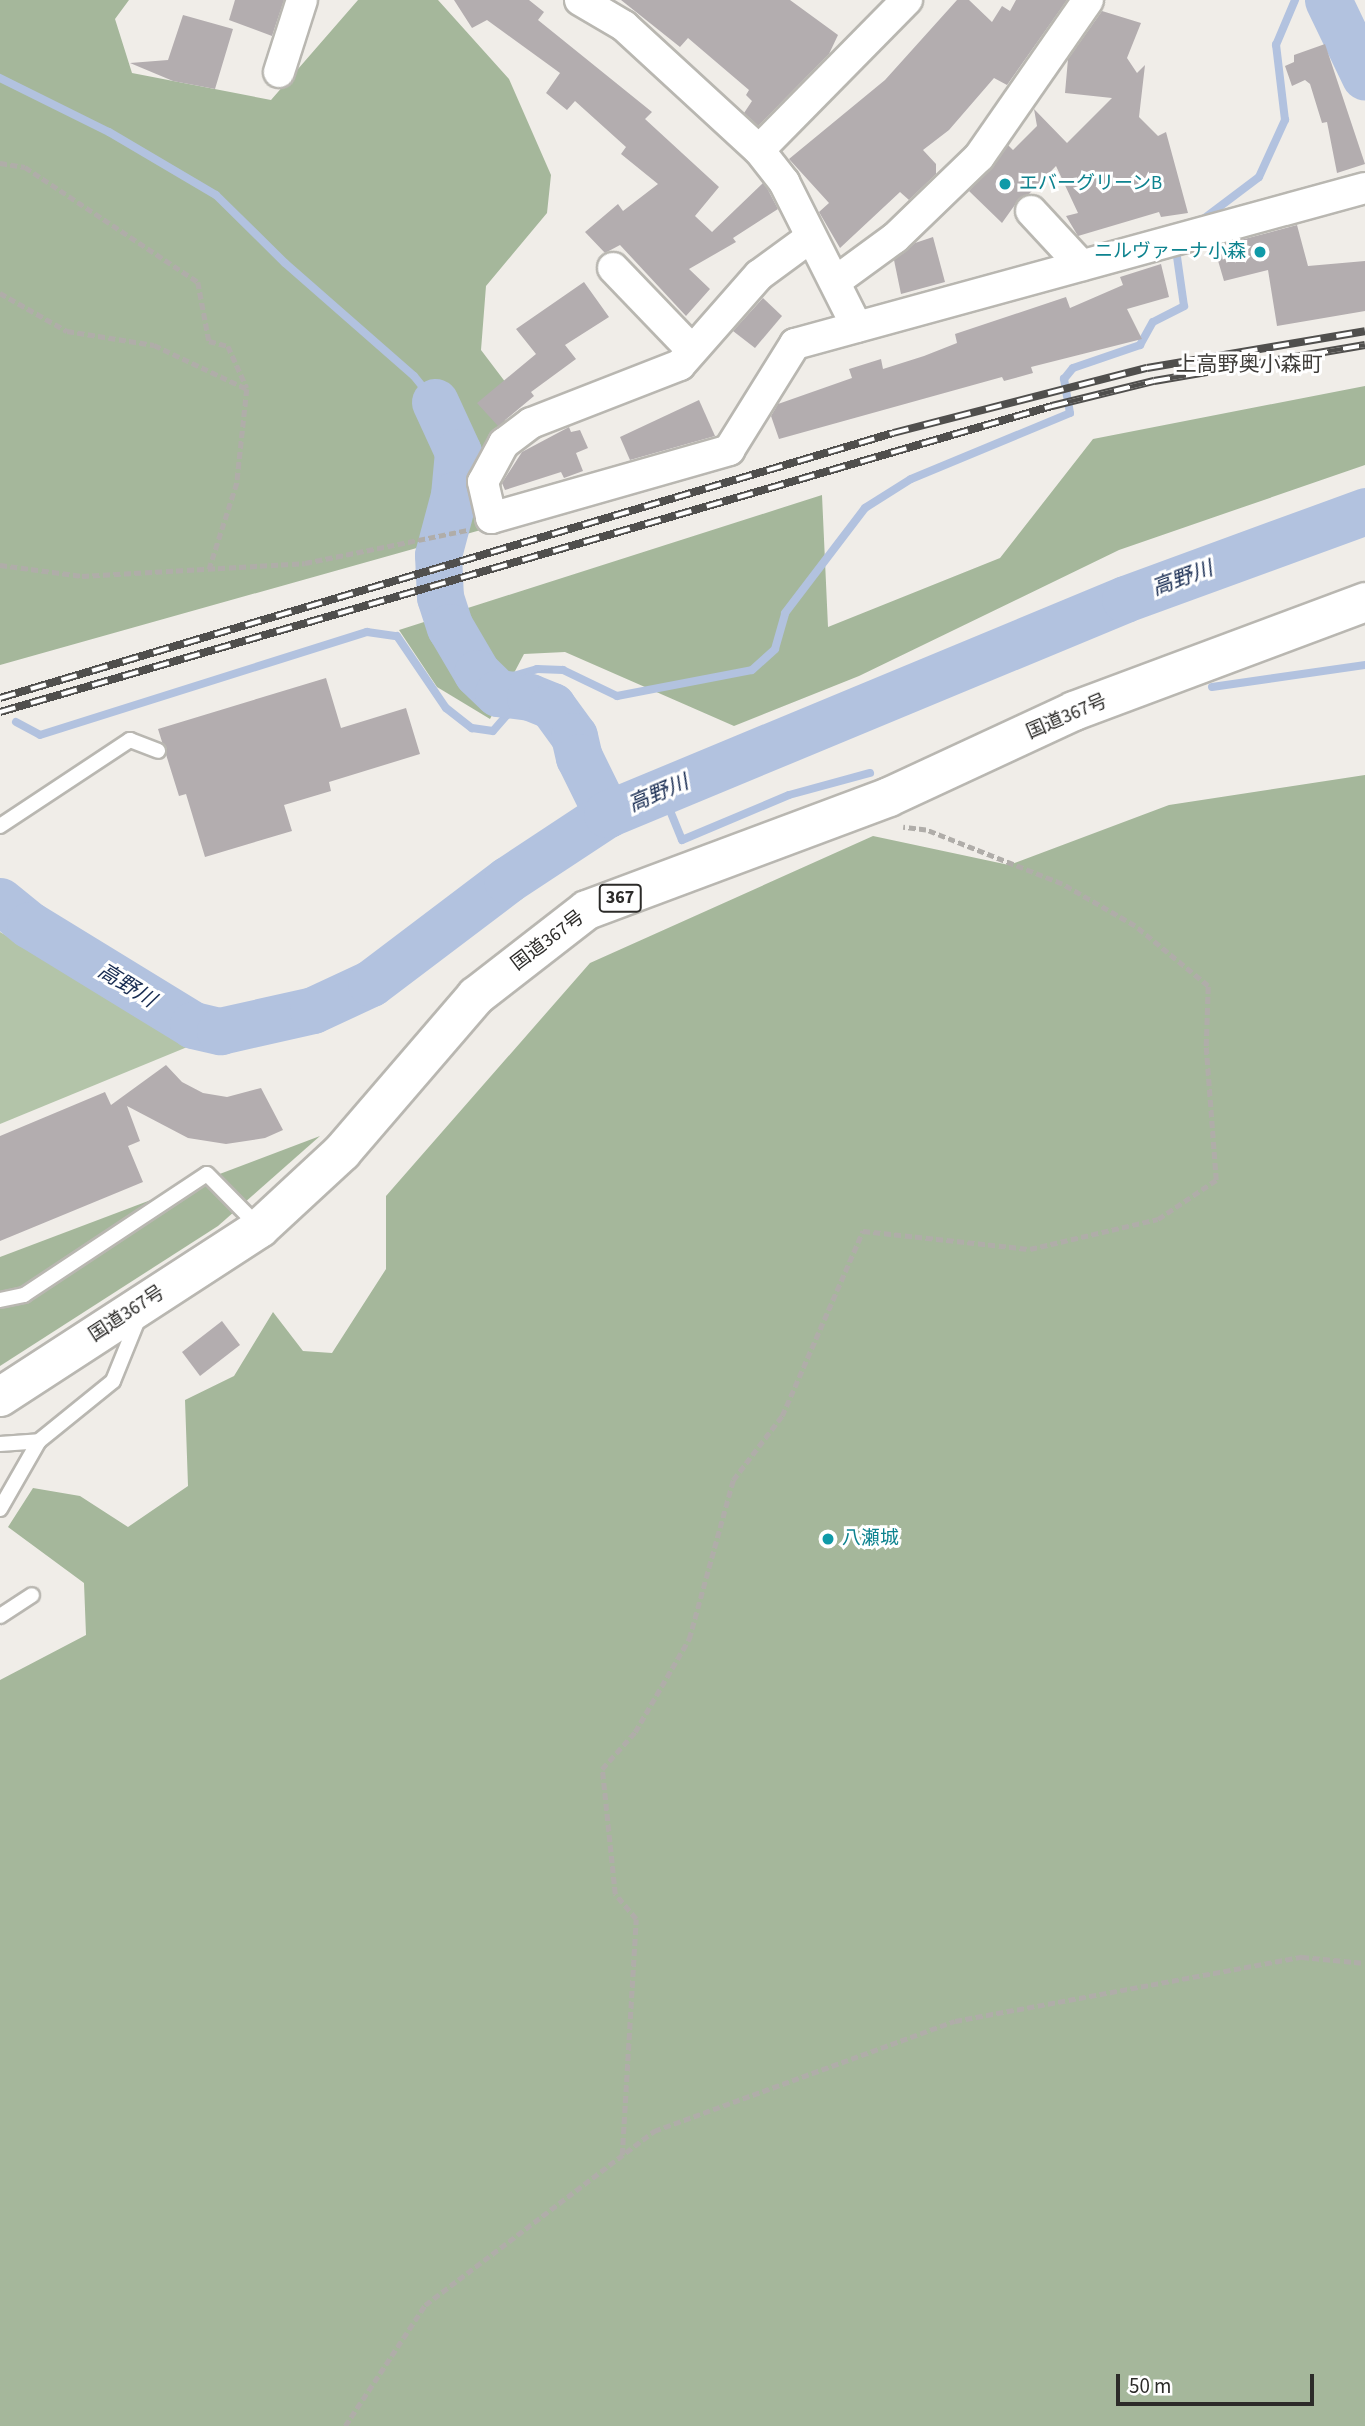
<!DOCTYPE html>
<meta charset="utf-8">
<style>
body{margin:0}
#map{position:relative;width:1365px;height:2426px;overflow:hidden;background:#f0ede8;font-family:"Source Sans 3","Noto Sans JP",sans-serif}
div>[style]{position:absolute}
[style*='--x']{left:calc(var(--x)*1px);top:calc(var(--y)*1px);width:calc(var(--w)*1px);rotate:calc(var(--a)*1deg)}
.green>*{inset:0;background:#b3c4a9}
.forest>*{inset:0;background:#a5b79b}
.stream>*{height:8px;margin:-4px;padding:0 4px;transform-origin:4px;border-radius:4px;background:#b2c2df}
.river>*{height:47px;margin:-23.5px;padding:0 23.5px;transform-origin:23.5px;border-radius:23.5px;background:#b2c2df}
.building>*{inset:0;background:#b3adaf}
.path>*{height:4.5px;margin-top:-2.25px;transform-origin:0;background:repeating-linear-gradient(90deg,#b0ada9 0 7px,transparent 0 10.5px)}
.roads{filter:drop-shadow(2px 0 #b9b7b1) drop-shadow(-2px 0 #b9b7b1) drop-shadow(0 2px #b9b7b1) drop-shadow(0 -2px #b9b7b1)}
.service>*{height:14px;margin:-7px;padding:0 7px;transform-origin:7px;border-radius:7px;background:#fff}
.minor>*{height:30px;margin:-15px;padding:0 15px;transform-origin:15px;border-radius:15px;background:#fff}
.trunk>*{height:38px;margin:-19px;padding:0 19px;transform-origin:19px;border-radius:19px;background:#fff}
.rail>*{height:8px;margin-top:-4px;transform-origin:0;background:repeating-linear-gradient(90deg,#fff 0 16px,#504f4d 0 32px);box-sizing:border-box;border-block:2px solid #504f4d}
.dots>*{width:19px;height:19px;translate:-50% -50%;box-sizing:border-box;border:4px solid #fff;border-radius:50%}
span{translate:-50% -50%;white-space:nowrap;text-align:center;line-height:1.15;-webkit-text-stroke:6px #fff;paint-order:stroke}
.shield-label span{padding:2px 5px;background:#fff;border:2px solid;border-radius:5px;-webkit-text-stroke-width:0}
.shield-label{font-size:18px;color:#2c2b29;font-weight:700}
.culture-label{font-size:19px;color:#0d838f}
.left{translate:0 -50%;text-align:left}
.right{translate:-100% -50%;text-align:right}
.street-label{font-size:19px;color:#2c2b29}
.neighbourhood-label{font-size:21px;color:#3f3d39}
.water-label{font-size:21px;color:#172b51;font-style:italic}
.scale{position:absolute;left:1116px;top:2374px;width:198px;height:32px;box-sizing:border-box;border:4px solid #2c2b29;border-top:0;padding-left:9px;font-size:21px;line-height:24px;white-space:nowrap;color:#2c2b29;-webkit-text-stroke:5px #fff;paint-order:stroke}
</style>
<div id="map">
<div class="green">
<div style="clip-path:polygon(0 932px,197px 1043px,0 1124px)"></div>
</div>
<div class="forest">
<div style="clip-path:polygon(0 0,129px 0,115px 19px,132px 73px,271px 100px,358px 0,438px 0,509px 79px,551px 175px,547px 213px,486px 286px,481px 350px,506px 383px,503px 473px,495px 526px,0 665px)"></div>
<div style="clip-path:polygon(1365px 386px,1365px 465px,1119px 550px,859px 676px,734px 726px,565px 652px,524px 654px,490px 719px,437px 687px,399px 630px,822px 495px,828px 627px,1000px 558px,1093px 439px)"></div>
<div style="clip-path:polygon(1365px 775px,1365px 2426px,0 2426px,0 1680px,86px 1635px,84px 1583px,8px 1527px,33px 1488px,80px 1496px,128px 1527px,188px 1486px,185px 1400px,234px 1376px,273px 1312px,303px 1351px,332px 1353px,386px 1269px,386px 1196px,590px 963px,873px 836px,1009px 865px,1169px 805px)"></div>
<div style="clip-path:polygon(320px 1136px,218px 1226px,0 1366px,0 1257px)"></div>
</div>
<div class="stream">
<div style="--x:0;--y:78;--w:122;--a:26.4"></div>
<div style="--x:109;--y:132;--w:124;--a:30.5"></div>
<div style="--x:216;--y:195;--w:97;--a:44.6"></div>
<div style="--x:285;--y:263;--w:171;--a:41.2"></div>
<div style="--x:414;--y:376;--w:33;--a:51"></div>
<div style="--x:1202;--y:220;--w:71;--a:-37"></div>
<div style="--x:1259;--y:177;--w:63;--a:-65.5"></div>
<div style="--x:1285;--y:120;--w:76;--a:-96.8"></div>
<div style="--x:1276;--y:45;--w:49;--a:-67.1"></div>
<div style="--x:1212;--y:687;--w:155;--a:-8.2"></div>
<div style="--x:16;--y:722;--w:27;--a:28"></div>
<div style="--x:40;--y:735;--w:343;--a:-17.5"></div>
<div style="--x:367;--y:632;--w:30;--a:8"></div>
<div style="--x:397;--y:636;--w:87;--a:55.8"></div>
<div style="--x:446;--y:708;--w:33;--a:38"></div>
<div style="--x:472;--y:728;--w:21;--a:8"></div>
<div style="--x:493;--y:731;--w:21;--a:-49"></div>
<div style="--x:507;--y:715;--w:39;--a:-81"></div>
<div style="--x:513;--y:676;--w:25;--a:-16"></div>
<div style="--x:537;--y:669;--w:26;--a:2"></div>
<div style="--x:563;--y:670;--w:60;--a:25.7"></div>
<div style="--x:617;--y:696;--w:137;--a:-10.9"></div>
<div style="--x:752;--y:670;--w:31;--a:-42"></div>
<div style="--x:775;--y:649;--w:37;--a:-74"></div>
<div style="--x:785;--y:613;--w:132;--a:-52.7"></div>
<div style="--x:865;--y:508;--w:54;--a:-32.2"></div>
<div style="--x:911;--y:479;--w:172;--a:-22.5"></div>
<div style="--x:1070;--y:413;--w:35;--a:-100"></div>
<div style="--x:1064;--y:379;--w:14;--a:-51"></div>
<div style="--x:1073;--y:368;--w:71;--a:-18.9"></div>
<div style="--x:1140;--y:345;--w:26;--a:-61"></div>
<div style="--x:1153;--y:322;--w:35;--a:-27"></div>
<div style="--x:1184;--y:306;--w:49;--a:-98.1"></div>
<div style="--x:662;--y:791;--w:53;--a:67.8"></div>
<div style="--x:682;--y:840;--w:116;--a:-22.8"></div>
<div style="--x:789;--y:795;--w:84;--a:-15.2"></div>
</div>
<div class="river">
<div style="--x:1328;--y:0;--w:85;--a:64.3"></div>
<div style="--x:435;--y:402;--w:55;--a:65.3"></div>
<div style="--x:458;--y:452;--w:43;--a:95.3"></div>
<div style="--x:454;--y:495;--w:62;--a:104.9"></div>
<div style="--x:438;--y:555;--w:42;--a:87.3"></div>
<div style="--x:440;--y:597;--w:32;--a:72"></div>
<div style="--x:450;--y:627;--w:53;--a:59.6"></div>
<div style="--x:477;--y:673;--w:29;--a:44"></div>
<div style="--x:498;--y:693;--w:32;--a:7"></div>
<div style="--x:530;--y:697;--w:24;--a:22"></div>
<div style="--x:552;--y:706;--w:37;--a:54"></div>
<div style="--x:574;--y:736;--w:22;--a:77"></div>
<div style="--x:579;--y:757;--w:64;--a:63.8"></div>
<div style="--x:0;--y:901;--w:38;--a:39"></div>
<div style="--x:30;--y:925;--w:191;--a:31.5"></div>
<div style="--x:193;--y:1025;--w:28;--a:13"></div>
<div style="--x:220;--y:1031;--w:95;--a:-12.7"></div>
<div style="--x:313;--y:1010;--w:64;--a:-25"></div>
<div style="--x:371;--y:983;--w:171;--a:-37.1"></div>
<div style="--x:507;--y:880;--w:120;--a:-33.4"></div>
<div style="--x:607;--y:814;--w:561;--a:-22.54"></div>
<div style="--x:1125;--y:599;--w:256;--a:-20.1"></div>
</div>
<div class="building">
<div style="clip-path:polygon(235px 0,284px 0,272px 36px,229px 20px)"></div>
<div style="clip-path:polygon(454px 0,529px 0,544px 12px,538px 20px,652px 112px,645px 119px,719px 187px,695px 216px,712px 232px,763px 183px,767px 188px,778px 209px,733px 238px,736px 242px,689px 269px,710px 289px,686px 316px,620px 245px,605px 253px,585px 232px,618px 204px,623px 211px,658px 184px,621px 154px,626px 147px,575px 101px,567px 110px,546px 93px,560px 73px,487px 20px,472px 28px)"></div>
<div style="clip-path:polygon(621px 0,790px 0,838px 35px,829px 54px,758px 126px,744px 113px,752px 101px,746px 95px,749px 90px,688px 38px,680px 47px)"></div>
<div style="clip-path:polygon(957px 0,969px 0,992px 22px,1002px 6px,1010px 11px,1016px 0,1067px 0,1007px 85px,994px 78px,949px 130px,923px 150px,936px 164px,936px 174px,909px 200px,900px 192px,840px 248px,819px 212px,829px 203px,789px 159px,885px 80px)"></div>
<div style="clip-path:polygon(1102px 11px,1141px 23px,1127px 58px,1137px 73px,1145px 65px,1139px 117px,1158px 136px,1166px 132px,1188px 213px,1161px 217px,1159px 212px,1078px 236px,1066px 216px,1078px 213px,1056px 166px,1029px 194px,1019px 199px,1002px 223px,969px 191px,1008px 145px,1013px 150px,1037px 126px,1034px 109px,1067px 143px,1112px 98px,1065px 93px,1068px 59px)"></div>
<div style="clip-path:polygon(183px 15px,233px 29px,215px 89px,173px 81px,130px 63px,168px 60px)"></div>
<div style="clip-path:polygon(1325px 44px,1365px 164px,1337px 173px,1327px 122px,1322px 123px,1310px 84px,1305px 80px,1292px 86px,1285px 66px,1294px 62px,1294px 55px)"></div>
<div style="clip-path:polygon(1297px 225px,1308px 266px,1365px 261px,1365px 311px,1277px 326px,1268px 270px,1224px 281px,1214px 247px)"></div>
<div style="clip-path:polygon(933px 237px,945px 282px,901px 294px,894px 260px,915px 243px)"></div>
<div style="clip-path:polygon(1161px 264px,1169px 297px,1127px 309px,1142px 339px,1031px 367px,1033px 373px,1004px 381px,1002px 377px,779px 439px,771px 416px,778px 404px,852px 378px,849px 369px,881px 359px,883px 369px,924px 356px,957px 343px,955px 334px,1066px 297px,1070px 308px,1123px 285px,1120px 277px)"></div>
<div style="clip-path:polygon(584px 282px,609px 317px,565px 345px,576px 359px,531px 392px,534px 396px,498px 426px,477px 403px,536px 354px,516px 329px)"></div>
<div style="clip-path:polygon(763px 298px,782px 316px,755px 348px,733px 331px)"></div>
<div style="clip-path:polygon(699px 400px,715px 436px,630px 460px,620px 437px)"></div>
<div style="clip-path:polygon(569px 427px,571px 432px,580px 430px,588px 448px,576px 453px,583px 471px,564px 478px,561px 472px,505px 490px,502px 483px,522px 452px)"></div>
<div style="clip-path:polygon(326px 678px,341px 728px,406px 708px,420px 754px,329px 782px,331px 791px,284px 805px,292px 831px,205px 857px,186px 794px,179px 796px,158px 729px)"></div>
<div style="clip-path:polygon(166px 1065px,182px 1082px,203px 1093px,227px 1097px,261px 1088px,283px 1130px,265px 1138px,226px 1144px,188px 1138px,127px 1106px,140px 1141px,128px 1146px,143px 1182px,0 1241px,0 1136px,105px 1092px,111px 1105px)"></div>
<div style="clip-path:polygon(222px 1321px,240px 1345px,200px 1376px,182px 1352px)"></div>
</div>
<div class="path">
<div style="--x:0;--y:163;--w:25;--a:9"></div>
<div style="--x:25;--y:167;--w:208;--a:33.6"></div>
<div style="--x:198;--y:282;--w:60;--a:79.4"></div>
<div style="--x:209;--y:341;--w:20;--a:15"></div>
<div style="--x:228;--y:346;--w:46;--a:65.7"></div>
<div style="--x:0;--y:293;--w:77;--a:29.6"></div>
<div style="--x:67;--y:331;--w:88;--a:9.1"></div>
<div style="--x:154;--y:345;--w:103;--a:25.3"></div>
<div style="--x:247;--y:389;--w:95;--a:96.1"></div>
<div style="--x:237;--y:483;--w:91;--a:107.8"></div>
<div style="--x:0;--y:565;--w:83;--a:7.6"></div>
<div style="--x:82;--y:576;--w:223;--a:-3.3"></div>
<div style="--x:305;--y:563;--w:165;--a:-11.5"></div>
<div style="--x:622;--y:2155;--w:236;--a:-86.6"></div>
<div style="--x:636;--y:1919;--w:33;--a:-130"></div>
<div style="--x:615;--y:1894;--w:126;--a:-95.9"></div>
<div style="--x:602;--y:1769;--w:50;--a:-48.3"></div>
<div style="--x:635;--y:1732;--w:108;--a:-59.9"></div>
<div style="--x:689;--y:1639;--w:165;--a:-74.5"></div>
<div style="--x:733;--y:1480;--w:81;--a:-52.6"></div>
<div style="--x:782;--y:1416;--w:202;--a:-66.4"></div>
<div style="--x:863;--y:1231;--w:168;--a:6.2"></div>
<div style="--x:1030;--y:1249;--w:131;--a:-13.2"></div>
<div style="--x:1158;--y:1219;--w:70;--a:-33.9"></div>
<div style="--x:1216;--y:1180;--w:134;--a:-94.3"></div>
<div style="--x:1206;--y:1046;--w:60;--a:-88.1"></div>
<div style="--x:1208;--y:986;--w:94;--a:-140.6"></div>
<div style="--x:1135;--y:926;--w:84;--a:-150.1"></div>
<div style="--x:1062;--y:884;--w:146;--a:-158.3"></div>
<div style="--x:926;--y:830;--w:23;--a:-173"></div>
<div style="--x:345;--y:2426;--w:145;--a:-56.5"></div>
<div style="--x:425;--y:2305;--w:288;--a:-37.2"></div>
<div style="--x:654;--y:2131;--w:320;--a:-20.1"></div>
<div style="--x:955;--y:2021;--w:353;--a:-10.5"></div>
<div style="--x:1302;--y:1957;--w:63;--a:5.4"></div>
</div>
<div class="roads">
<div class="service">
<div style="--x:0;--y:826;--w:156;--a:-33.5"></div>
<div style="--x:130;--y:740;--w:30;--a:21"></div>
<div style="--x:0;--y:1300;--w:25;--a:-12"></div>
<div style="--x:24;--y:1295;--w:219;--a:-33.5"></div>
<div style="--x:207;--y:1174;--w:74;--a:45.5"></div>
<div style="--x:0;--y:1444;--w:39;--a:-4"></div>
<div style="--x:0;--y:1509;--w:78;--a:-60.2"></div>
<div style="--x:39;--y:1441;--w:95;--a:-39"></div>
<div style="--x:113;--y:1381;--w:69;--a:-67.9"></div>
<div style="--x:0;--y:1616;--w:38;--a:-33"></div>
</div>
<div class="minor">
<div style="--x:580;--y:0;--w:51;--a:30.6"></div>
<div style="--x:624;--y:26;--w:183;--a:42.6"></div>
<div style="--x:759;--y:150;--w:41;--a:52"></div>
<div style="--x:784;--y:182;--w:162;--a:63.3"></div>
<div style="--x:279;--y:72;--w:76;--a:-72.3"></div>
<div style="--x:759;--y:150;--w:211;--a:-45.4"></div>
<div style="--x:1031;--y:211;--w:74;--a:47.2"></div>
<div style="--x:811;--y:237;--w:64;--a:143.8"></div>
<div style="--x:759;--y:275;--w:120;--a:131.3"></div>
<div style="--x:680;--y:365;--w:160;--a:158.7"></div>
<div style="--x:531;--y:423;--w:34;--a:143"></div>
<div style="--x:504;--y:443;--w:44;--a:118.3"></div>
<div style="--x:483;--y:482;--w:37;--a:77"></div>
<div style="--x:491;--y:518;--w:248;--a:-15.9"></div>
<div style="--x:729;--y:450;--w:125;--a:-58.1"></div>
<div style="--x:795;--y:344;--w:591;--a:-15.31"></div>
<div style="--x:613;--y:268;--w:111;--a:46.1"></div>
<div style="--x:836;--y:281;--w:73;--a:-36.1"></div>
<div style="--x:895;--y:238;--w:117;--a:-44"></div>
<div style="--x:979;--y:157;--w:191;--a:-55.2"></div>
</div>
<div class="trunk">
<div style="--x:0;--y:1397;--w:310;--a:-33"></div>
<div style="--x:260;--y:1228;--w:112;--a:-42.8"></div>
<div style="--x:342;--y:1152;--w:206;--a:-49.3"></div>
<div style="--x:476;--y:996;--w:140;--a:-37.8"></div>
<div style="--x:587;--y:910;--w:322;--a:-20.5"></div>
<div style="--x:889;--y:797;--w:204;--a:-24.9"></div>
<div style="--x:1074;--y:711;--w:311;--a:-20.5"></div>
</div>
</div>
<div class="rail">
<div style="--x:0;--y:698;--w:931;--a:-16.53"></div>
<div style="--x:893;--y:433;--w:262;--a:-14.4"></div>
<div style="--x:1147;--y:368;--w:221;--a:-9.6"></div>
<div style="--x:0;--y:712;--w:1096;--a:-16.22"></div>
<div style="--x:1052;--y:406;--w:105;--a:-13.8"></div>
<div style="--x:1154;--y:381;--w:214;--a:-9.7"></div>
</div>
<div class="dots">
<div style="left:1005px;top:184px;background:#0f9aa8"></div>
<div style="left:1260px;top:252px;background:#0f9aa8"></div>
<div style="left:828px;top:1539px;background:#0f9aa8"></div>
</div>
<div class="shield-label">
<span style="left:620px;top:898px">367</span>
</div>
<div class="culture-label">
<span class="left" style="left:1019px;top:184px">エバーグリーンB</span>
<span class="right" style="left:1246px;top:252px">ニルヴァーナ小森</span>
<span class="left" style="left:842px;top:1539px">八瀬城</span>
</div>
<div class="street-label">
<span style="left:1067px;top:717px;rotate:-23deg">国道367号</span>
<span style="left:548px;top:941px;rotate:-37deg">国道367号</span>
<span style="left:127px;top:1314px;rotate:-33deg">国道367号</span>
</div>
<div class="neighbourhood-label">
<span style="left:1249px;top:364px">上高野奥小森町</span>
</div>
<div class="water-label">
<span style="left:1182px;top:578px;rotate:-20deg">高野川</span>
<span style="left:658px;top:793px;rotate:-23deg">高野川</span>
<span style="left:127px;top:985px;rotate:32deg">高野川</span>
</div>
<div class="scale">50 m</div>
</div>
